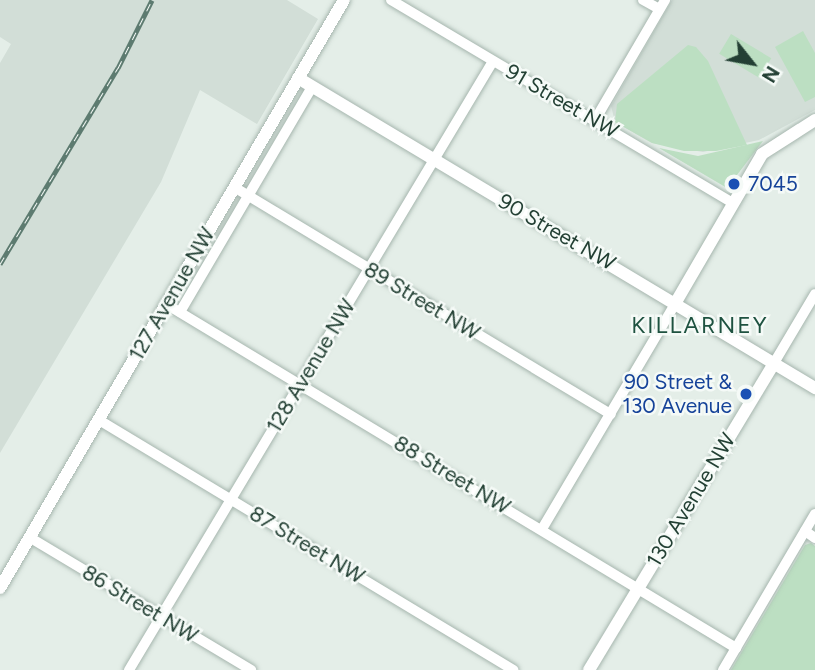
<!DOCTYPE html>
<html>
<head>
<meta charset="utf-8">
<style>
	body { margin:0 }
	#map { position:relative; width:815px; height:670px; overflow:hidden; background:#e4eee8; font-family:Figtree,sans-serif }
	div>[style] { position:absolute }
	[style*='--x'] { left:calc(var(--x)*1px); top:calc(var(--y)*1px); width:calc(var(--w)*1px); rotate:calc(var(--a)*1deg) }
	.built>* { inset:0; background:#d2ded7 }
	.green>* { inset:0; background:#bcdfc2; transform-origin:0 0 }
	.roads { filter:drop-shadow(0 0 2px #a6b6ae) drop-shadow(0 0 2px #a6b6ae) }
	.minor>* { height:10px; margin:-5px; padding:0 5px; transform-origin:5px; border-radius:5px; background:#fff }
	.tertiary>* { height:12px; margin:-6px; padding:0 6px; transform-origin:6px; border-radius:6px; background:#fff }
	.secondary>* { height:12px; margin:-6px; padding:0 6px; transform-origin:6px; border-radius:6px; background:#fff }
	.rail>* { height:5px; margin-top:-2.5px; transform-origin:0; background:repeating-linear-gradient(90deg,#f5faf7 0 8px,#5d7b70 0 16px); box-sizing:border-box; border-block:2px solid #5d7b70 }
	.dots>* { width:19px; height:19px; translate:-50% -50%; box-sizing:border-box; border:4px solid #f5faf7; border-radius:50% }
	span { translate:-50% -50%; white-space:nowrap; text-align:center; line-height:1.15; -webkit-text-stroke:5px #f5faf7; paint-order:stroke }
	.street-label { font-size:21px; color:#234034 }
	.transit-label { font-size:21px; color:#164399 }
	.left { translate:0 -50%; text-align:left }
	.right { translate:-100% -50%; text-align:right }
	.neighbourhood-label { font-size:23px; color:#1e5240; letter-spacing:2px }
	.north { position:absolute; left:717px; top:28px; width:70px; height:70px; -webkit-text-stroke:5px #f5faf7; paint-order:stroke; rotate:121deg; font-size:19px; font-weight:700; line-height:28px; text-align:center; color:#234034 }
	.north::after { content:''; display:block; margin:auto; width:24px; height:32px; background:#234034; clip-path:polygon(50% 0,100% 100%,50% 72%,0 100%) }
</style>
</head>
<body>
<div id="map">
	<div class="built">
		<div style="clip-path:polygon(0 0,287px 0,318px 19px,257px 124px,200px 90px,161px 182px,0 453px,0 63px,11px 44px,0 37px)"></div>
		<div style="clip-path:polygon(672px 0,815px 0,815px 110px,759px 140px,703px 152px,652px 143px,615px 122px,611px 106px)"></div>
	</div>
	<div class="green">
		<div style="clip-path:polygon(803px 31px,815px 53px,815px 97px,805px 102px,775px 47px)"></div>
		<div style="left:731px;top:34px;width:47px;height:23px;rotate:31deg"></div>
		<div style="clip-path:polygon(688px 45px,696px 47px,708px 61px,747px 145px,716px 151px,684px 151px,652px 143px,615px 122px,617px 104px)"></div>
		<div style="clip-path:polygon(763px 141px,727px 188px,659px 148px,698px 156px)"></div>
		<div style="clip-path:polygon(811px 543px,815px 546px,815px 670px,731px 670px,805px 545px)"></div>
	</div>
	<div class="roads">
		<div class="minor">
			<div style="--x:391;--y:0;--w:398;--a:30.7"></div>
			<div style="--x:643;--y:0;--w:18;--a:29"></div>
			<div style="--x:595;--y:120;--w:139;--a:-59.7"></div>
			<div style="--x:234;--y:187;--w:440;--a:31.1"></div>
			<div style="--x:166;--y:304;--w:666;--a:31.11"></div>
			<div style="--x:180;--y:312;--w:261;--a:-59.6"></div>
			<div style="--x:774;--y:363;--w:80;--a:-59.3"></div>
			<div style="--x:99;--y:420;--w:484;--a:31.1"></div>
			<div style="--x:542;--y:529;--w:264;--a:-59.4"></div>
			<div style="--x:805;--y:531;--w:12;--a:35"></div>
			<div style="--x:29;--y:537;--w:259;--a:30.9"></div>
			<div style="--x:129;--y:670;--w:709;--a:-59.13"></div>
			<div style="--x:723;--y:670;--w:181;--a:-59.5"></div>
		</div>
		<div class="tertiary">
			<div style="--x:298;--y:78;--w:603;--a:30.95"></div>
			<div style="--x:676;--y:302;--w:171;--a:-59.8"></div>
			<div style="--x:762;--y:154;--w:63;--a:-32.7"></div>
			<div style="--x:589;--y:670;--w:358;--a:-58.9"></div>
		</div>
		<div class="secondary">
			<div style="--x:0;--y:588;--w:681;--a:-59.67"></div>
		</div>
	</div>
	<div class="rail">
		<div style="--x:0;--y:264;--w:229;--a:-59"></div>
		<div style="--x:118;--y:68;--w:76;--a:-63.4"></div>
	</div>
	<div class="dots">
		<div style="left:734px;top:184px;background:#1a4fb4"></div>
		<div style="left:746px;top:394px;background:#1a4fb4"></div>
	</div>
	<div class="street-label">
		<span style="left:562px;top:101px;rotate:30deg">91 Street NW</span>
		<span style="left:557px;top:232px;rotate:30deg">90 Street NW</span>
		<span style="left:172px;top:294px;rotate:-60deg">127 Avenue NW</span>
		<span style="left:422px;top:301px;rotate:31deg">89 Street NW</span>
		<span style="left:311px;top:366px;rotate:-59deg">128 Avenue NW</span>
		<span style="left:452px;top:475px;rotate:31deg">88 Street NW</span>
		<span style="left:691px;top:500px;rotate:-59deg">130 Avenue NW</span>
		<span style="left:307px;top:545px;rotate:31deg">87 Street NW</span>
		<span style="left:140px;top:604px;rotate:31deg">86 Street NW</span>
	</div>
	<div class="transit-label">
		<span class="left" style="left:748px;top:184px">7045</span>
		<span class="right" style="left:732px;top:394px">90 Street &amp;<br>130 Avenue</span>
	</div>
	<div class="neighbourhood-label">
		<span style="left:700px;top:325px">KILLARNEY</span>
	</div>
	<div class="north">N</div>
</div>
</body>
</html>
